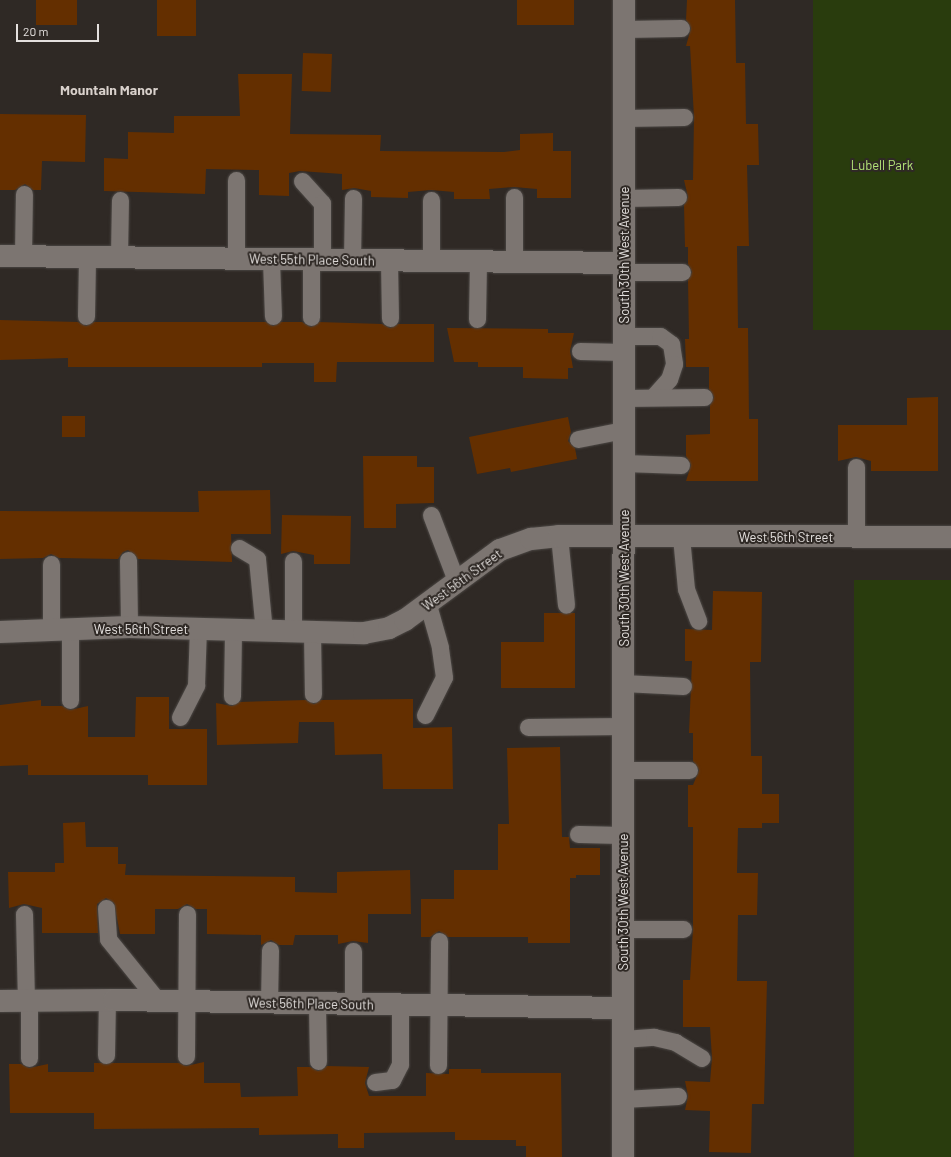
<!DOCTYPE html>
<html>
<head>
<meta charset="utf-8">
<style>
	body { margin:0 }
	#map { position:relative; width:951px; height:1157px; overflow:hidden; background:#2f2925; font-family:Barlow,sans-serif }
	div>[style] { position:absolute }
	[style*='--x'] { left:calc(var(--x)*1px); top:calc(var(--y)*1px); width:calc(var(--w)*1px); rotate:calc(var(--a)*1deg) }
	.green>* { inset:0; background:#293c0d; transform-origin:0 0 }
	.building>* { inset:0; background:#642f00; transform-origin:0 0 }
	.roads { filter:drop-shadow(0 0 1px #4c4845) drop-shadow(0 0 1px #4c4845) }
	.lane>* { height:17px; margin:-8.5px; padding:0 8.5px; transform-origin:8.5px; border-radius:8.5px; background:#7c7571 }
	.street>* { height:22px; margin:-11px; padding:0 11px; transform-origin:11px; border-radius:11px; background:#7c7571 }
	span { translate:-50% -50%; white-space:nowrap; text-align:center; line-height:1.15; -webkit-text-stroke:4px #2f2925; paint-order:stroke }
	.park-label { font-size:13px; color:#b3e377 }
	.street-label { font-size:13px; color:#e4e0de }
	.neighbourhood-label { font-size:14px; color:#d9d1cc; font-weight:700 }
	.scale { position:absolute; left:16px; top:24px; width:83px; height:18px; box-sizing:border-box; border:2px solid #e4e0de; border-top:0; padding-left:5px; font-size:12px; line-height:14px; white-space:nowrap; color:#e4e0de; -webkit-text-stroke:3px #2f2925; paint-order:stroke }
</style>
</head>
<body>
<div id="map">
	<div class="green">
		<div style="left:813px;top:0;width:138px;height:330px"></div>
		<div style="left:951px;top:580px;width:577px;height:97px;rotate:90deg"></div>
	</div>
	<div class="building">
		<div style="left:36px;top:0;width:41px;height:25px"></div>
		<div style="left:157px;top:0;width:39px;height:36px"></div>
		<div style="left:517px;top:0;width:57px;height:25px"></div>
		<div style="clip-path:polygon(687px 0,735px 0,736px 63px,745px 63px,746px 124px,758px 124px,759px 165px,747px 165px,749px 246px,737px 246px,738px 328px,748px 328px,749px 419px,758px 419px,758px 481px,686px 481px,691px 465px,686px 456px,686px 435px,710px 434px,710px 405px,714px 397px,709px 389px,709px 367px,686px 367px,685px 339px,689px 339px,688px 280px,692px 272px,688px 264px,688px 247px,685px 247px,684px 205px,688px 197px,684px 180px,693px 180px,694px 117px,690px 46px,686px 46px,691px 28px,686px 20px)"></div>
		<div style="left:332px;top:54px;width:38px;height:29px;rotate:92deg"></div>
		<div style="clip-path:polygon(238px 74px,292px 74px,290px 134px,381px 135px,380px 151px,504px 152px,520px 150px,520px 134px,553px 133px,553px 151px,571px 151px,571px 198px,537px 198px,537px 189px,514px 187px,489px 189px,490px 199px,454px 199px,454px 192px,431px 190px,408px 192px,408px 198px,371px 197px,371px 191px,354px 188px,342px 190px,342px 174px,300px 171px,289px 173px,289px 196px,259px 195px,259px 170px,206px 169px,205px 194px,104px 191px,104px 158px,128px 159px,128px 132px,174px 133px,174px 116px,240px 116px)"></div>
		<div style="clip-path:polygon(0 114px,86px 115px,85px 162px,42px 161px,41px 190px,33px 190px,25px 184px,15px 190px,0 190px)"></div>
		<div style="clip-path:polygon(0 320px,78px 322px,86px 326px,94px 322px,266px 322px,273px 326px,280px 322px,302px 322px,311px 327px,319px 322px,382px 324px,390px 328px,398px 324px,434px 324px,434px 362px,337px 362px,336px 382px,314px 382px,314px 363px,262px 363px,262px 367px,68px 367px,68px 358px,0 360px)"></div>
		<div style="clip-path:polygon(447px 328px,548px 329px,548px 333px,574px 333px,570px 351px,573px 368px,568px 368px,568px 379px,523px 378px,523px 367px,478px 367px,478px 362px,454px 362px)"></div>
		<div style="clip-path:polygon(938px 397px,938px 471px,871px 471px,871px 461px,856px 457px,838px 461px,838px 425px,907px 425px,907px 398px)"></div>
		<div style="left:62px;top:416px;width:23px;height:21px"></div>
		<div style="clip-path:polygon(568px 417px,571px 432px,568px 441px,575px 448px,577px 459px,511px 472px,510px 468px,477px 474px,469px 437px)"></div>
		<div style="clip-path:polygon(363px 456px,417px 456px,417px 467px,434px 467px,434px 503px,396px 504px,396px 528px,364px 528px)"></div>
		<div style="clip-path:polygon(270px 490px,271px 534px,231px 534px,232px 562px,138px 559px,128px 550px,123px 552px,118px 559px,59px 558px,51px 554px,43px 558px,0 559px,0 511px,199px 512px,198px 491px)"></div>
		<div style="clip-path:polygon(282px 515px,351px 516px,350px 564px,314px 564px,314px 555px,293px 551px,281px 554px)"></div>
		<div style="clip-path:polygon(713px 591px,762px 592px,761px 662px,750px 662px,751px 756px,762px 756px,762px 794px,779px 794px,779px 823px,762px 823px,762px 828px,738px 828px,737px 873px,758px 873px,757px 915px,738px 915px,737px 981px,767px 981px,764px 1104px,752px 1104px,751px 1153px,709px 1152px,710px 1111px,685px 1110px,688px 1096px,685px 1081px,710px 1082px,712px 1058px,710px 1027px,683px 1027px,683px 980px,690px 980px,693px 929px,693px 827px,688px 827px,688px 785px,693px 785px,699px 770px,693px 761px,693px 733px,689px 733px,692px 661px,685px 661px,685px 629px,712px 630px)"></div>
		<div style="clip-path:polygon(544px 613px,575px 613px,575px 688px,501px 688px,501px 642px,544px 642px)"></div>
		<div style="clip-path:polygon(136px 697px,169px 697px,169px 729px,207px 729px,207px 785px,148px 785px,148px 775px,28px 775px,28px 765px,0 766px,0 705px,41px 700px,41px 706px,62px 706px,70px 710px,88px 706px,88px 737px,135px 737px)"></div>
		<div style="clip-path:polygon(413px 699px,413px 728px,452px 727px,453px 789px,383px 789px,382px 754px,335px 755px,334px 722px,299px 722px,298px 743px,217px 745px,216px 703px,232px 706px,239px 702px,306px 700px,314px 704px,320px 700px)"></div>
		<div style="clip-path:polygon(560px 747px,562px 837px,569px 837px,570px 848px,600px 848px,600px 875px,576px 875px,576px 878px,570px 878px,570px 943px,528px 943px,528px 937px,448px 937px,439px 931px,430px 937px,421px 937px,421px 899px,454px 899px,454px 870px,498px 870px,498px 824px,509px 824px,507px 748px)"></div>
		<div style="clip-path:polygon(85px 822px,86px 847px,118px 847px,118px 864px,126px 864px,125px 875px,295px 877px,295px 892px,337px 893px,337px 872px,410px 870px,411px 914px,368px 914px,368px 943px,353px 941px,338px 944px,338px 935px,295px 935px,293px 945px,279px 945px,271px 940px,261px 945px,261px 935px,207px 934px,207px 909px,196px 909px,187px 904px,178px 909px,155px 909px,155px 934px,120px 934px,114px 903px,106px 898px,97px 904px,98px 933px,42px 933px,42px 908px,24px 904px,9px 908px,8px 872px,55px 872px,55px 863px,64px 863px,63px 823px)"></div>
		<div style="clip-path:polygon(204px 1062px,204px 1083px,240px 1083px,241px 1097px,298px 1096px,297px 1067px,310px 1067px,318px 1071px,327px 1066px,369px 1067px,365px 1083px,369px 1096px,426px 1096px,426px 1073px,449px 1074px,449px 1069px,481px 1069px,481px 1073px,561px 1073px,562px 1157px,526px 1157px,526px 1146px,516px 1146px,516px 1140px,455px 1140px,455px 1132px,364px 1133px,364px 1148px,338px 1148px,338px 1134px,259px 1135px,259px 1128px,94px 1129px,94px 1113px,10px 1113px,9px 1064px,21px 1064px,29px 1068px,48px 1064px,48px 1072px,94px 1072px,94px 1063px,179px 1063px,186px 1066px)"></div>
	</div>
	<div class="roads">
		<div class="lane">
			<div style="--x:624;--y:29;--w:57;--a:-1"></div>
			<div style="--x:624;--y:118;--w:60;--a:-1"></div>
			<div style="--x:302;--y:181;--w:30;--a:48"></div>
			<div style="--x:322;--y:203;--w:58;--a:90"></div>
			<div style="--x:514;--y:197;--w:65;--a:90"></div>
			<div style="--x:624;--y:198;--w:54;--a:-1.1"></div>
			<div style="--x:23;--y:255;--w:61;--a:-89.1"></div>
			<div style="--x:119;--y:256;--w:56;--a:-89"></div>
			<div style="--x:236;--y:258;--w:78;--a:-90"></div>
			<div style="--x:271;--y:260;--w:56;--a:88"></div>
			<div style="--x:352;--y:261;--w:63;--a:-89.1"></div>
			<div style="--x:389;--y:261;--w:57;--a:89"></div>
			<div style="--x:431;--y:261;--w:61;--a:-90"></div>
			<div style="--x:624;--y:272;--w:58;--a:0"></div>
			<div style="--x:86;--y:316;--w:60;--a:-89"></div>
			<div style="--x:311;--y:317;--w:57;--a:-90"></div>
			<div style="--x:477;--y:319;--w:57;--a:-89"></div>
			<div style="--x:624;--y:336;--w:36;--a:0"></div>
			<div style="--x:660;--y:336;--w:14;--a:36"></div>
			<div style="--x:671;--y:344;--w:20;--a:81"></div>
			<div style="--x:674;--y:364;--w:16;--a:108"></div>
			<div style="--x:669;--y:379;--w:24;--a:132"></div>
			<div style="--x:580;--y:351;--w:44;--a:1.3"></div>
			<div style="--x:624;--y:398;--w:80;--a:-0.7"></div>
			<div style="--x:578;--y:439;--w:47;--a:-11.1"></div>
			<div style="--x:624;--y:463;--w:57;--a:2"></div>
			<div style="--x:856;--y:467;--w:70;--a:90"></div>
			<div style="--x:431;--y:515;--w:73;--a:69.1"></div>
			<div style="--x:559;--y:536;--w:69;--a:84.2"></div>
			<div style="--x:681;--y:537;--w:52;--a:84.5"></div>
			<div style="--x:686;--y:589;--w:34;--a:69"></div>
			<div style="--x:239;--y:548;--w:21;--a:31"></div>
			<div style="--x:257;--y:559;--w:73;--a:84.5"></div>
			<div style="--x:128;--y:560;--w:67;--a:89.1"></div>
			<div style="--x:293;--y:561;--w:72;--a:90"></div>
			<div style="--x:51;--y:564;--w:66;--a:90"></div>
			<div style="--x:70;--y:629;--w:71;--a:90"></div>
			<div style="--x:312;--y:633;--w:61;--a:89.1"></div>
			<div style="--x:623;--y:683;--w:60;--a:2.9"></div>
			<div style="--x:232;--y:696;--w:65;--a:-89.1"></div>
			<div style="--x:425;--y:715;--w:42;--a:-63.4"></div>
			<div style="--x:444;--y:677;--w:30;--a:-98"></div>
			<div style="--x:440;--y:647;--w:44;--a:-105.9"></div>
			<div style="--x:180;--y:717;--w:36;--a:-63"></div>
			<div style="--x:196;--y:685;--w:56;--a:-88"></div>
			<div style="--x:528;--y:727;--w:95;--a:-0.6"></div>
			<div style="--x:623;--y:770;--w:66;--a:0"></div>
			<div style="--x:578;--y:834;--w:45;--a:1.3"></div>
			<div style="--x:106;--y:908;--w:31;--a:86"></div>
			<div style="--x:108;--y:939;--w:80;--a:51.1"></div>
			<div style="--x:24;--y:914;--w:87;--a:88.7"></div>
			<div style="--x:623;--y:929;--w:60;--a:0"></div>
			<div style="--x:353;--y:951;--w:54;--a:90"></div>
			<div style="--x:29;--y:1001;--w:57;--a:90"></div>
			<div style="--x:269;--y:1003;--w:53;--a:-88.9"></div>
			<div style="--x:317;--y:1005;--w:56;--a:89"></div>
			<div style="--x:623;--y:1039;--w:31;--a:-4"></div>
			<div style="--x:654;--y:1037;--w:22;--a:13"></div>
			<div style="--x:675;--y:1042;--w:31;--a:31"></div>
			<div style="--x:106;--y:1055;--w:55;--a:-89"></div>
			<div style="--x:186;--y:1056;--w:142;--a:-89.6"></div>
			<div style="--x:438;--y:1065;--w:124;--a:-89.5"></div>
			<div style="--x:375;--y:1082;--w:17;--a:-7"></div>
			<div style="--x:392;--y:1080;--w:18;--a:-63"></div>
			<div style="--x:400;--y:1064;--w:58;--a:-90"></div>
			<div style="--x:623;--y:1099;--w:55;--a:-3.1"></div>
		</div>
		<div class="street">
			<div style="--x:0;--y:256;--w:624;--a:0.64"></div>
			<div style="--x:0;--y:632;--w:129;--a:-2.2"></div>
			<div style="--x:129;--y:627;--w:235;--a:1.5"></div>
			<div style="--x:364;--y:633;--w:25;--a:-11"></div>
			<div style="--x:389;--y:628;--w:18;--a:-27"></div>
			<div style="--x:405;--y:620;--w:118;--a:-36.4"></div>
			<div style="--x:500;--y:550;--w:33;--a:-20"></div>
			<div style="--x:531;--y:539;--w:28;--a:-6"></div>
			<div style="--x:559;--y:536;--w:392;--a:0.1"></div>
			<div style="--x:0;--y:1001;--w:114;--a:-0.5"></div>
			<div style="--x:114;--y:1000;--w:509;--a:0.9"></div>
			<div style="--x:623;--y:1157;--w:1157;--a:-89.95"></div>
		</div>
	</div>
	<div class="park-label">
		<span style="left:882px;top:165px">Lubell Park</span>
	</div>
	<div class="street-label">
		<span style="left:624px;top:255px;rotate:-90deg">South 30th West Avenue</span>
		<span style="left:312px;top:260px;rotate:1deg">West 55th Place South</span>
		<span style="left:786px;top:537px">West 56th Street</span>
		<span style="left:624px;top:578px;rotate:-90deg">South 30th West Avenue</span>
		<span style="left:462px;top:580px;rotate:-36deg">West 56th Street</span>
		<span style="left:141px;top:629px">West 56th Street</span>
		<span style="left:623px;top:902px;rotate:-90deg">South 30th West Avenue</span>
		<span style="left:311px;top:1004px;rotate:1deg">West 56th Place South</span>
	</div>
	<div class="neighbourhood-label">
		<span style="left:109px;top:90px">Mountain Manor</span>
	</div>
	<div class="scale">20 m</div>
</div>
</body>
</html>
